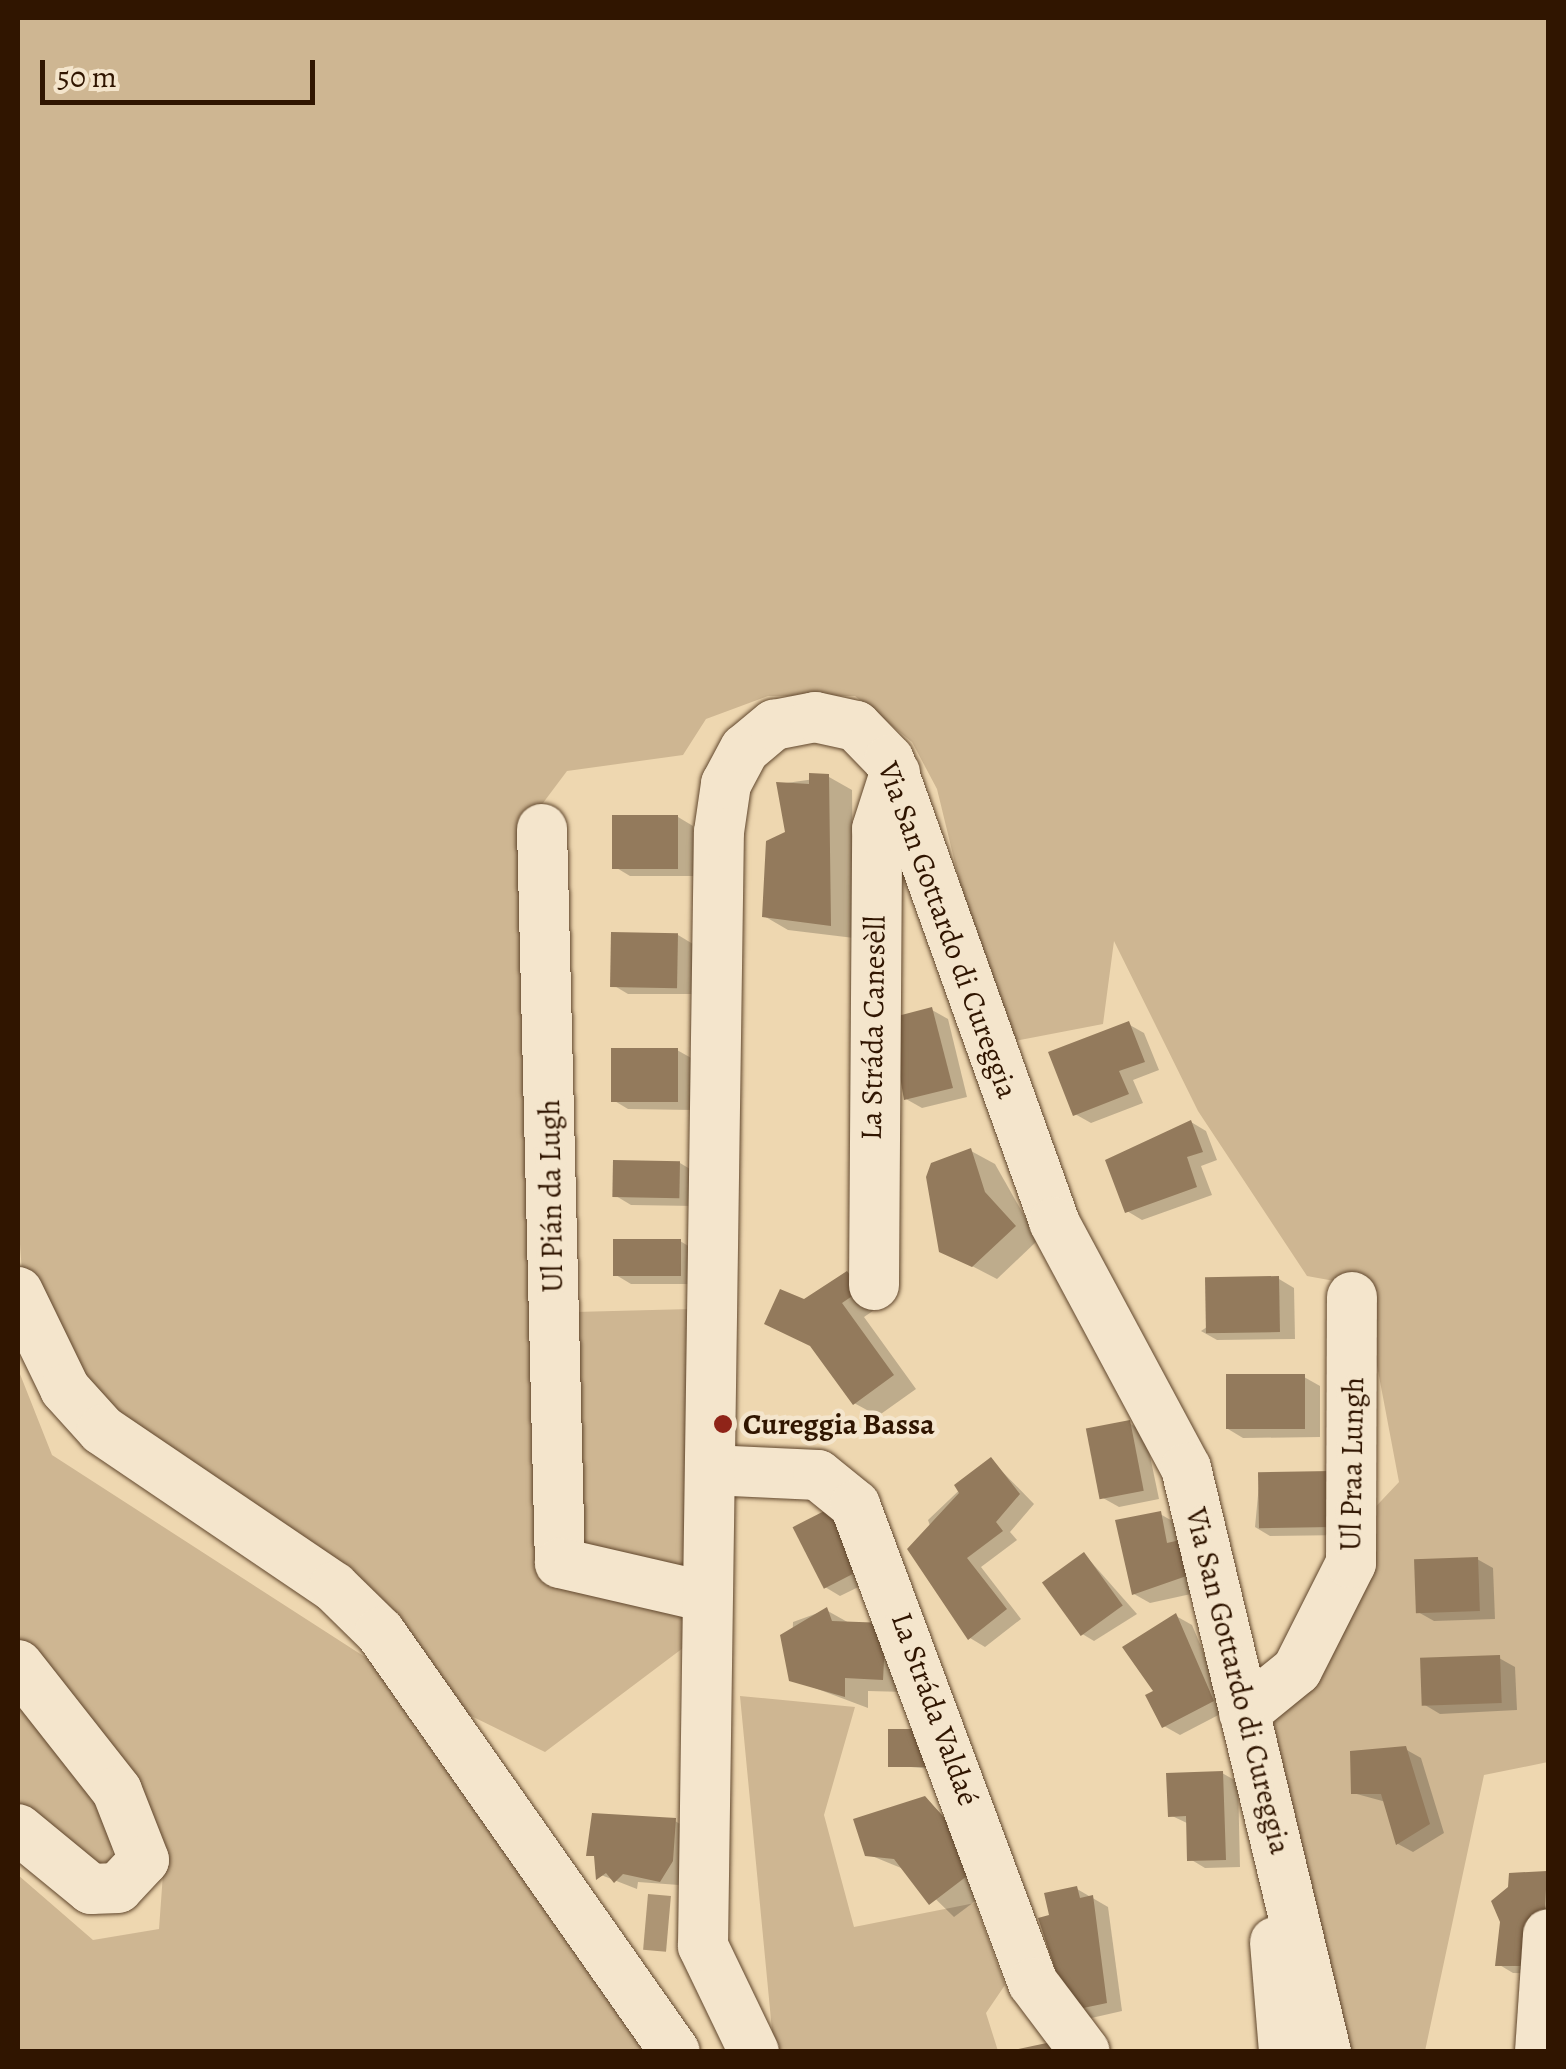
<!DOCTYPE html>
<html>
<head>
<meta charset="utf-8">
<style>
	body { margin:0 }
	#map { position:relative; width:1566px; height:2069px; overflow:hidden; background:#eed7b0; font-family:Alegreya,serif }
	div>[style] { position:absolute }
	[style*='--x'] { left:calc(var(--x)*1px); top:calc(var(--y)*1px); width:calc(var(--w)*1px); rotate:calc(var(--a)*1deg) }
	.green>* { inset:0; background:#ceb692 }
	.water>* { inset:0; background:#ad9574; transform-origin:0 0 }
	.shadow>* { inset:0; background:#0003 }
	.building>* { inset:0; background:#937a5c; transform-origin:0 0 }
	.roads { filter:drop-shadow(0 0 2px #60462c) drop-shadow(0 0 2px #60462c) }
	.minor>* { height:50px; margin:-25px; padding:0 25px; transform-origin:25px; border-radius:25px; background:#f4e5cc }
	.dots>* { width:28px; height:28px; translate:-50% -50%; box-sizing:border-box; border:5px solid #f4e5cc; border-radius:50% }
	span { translate:-50% -50%; white-space:nowrap; text-align:center; line-height:1.15; -webkit-text-stroke:9px #f4e5cc; paint-order:stroke }
	.street-label { font-size:30px; color:#301500 }
	.poi-label { font-size:30px; color:#301500; font-weight:700 }
	.left { translate:0 -50%; text-align:left }
	.frame { position:absolute; inset:0; border:20px solid #301500; pointer-events:none }
	.scale { position:absolute; left:40px; top:60px; width:275px; height:45px; box-sizing:border-box; border:5px solid #301500; border-top:0; padding-left:12px; font-size:30px; line-height:35px; white-space:nowrap; color:#301500; -webkit-text-stroke:8px #f4e5cc; paint-order:stroke }
</style>
</head>
<body>
<div id="map">
	<div class="green">
		<div style="clip-path:polygon(18px 18px,1548px 18px,1548px 1762px,1484px 1775px,1425px 2051px,1321px 2051px,1243px 1733px,1365px 1518px,1399px 1482px,1362px 1286px,1307px 1276px,1198px 1111px,1114px 941px,1103px 1024px,999px 1044px,937px 789px,912px 742px,855px 696px,768px 696px,706px 719px,683px 755px,567px 771px,525px 827px,536px 1313px,691px 1309px,683px 1648px,545px 1752px,457px 1709px,101px 1412px,23px 1288px,18px 1215px)"></div>
		<div style="clip-path:polygon(18px 1369px,52px 1455px,382px 1668px,655px 2051px,18px 2051px,18px 1875px,93px 1940px,159px 1929px,165px 1846px,18px 1641px)"></div>
		<div style="clip-path:polygon(740px 1696px,855px 1707px,824px 1815px,854px 1927px,975px 1903px,1005px 1985px,986px 2013px,998px 2051px,774px 2051px)"></div>
		<div style="clip-path:polygon(18px 1697px,115px 1824px,111px 1861px,92px 1865px,18px 1814px)"></div>
	</div>
	<div class="water">
		<div style="left:648px;top:1894px;width:23px;height:56px;rotate:5deg"></div>
	</div>
	<div class="shadow">
		<div style="clip-path:polygon(829px 777px,852px 790px,854px 938px,788px 930px,764px 916px,788px 834px,779px 784px)"></div>
		<div style="clip-path:polygon(678px 817px,693px 826px,694px 876px,630px 876px,615px 867px)"></div>
		<div style="clip-path:polygon(678px 935px,693px 944px,693px 994px,628px 994px,613px 985px)"></div>
		<div style="clip-path:polygon(932px 1010px,948px 1019px,967px 1097px,922px 1108px,906px 1099px)"></div>
		<div style="clip-path:polygon(1128px 1024px,1144px 1033px,1159px 1070px,1133px 1080px,1143px 1103px,1091px 1123px,1075px 1114px)"></div>
		<div style="clip-path:polygon(677px 1050px,693px 1059px,692px 1110px,628px 1109px,613px 1100px)"></div>
		<div style="clip-path:polygon(1191px 1122px,1206px 1131px,1217px 1160px,1201px 1166px,1212px 1195px,1142px 1220px,1127px 1211px)"></div>
		<div style="clip-path:polygon(971px 1151px,995px 1164px,1038px 1240px,997px 1279px,945px 1252px)"></div>
		<div style="clip-path:polygon(680px 1163px,695px 1172px,695px 1206px,631px 1205px,616px 1196px)"></div>
		<div style="clip-path:polygon(680px 1241px,695px 1250px,695px 1284px,631px 1284px,616px 1275px)"></div>
		<div style="clip-path:polygon(847px 1274px,883px 1304px,864px 1317px,916px 1389px,878px 1416px,854px 1403px,815px 1348px,804px 1302px)"></div>
		<div style="clip-path:polygon(1279px 1279px,1294px 1288px,1295px 1339px,1217px 1340px,1201px 1331px)"></div>
		<div style="clip-path:polygon(1304px 1377px,1320px 1386px,1320px 1437px,1243px 1438px,1228px 1429px)"></div>
		<div style="clip-path:polygon(1129px 1423px,1145px 1432px,1159px 1499px,1119px 1507px,1103px 1498px)"></div>
		<div style="clip-path:polygon(991px 1460px,1034px 1504px,1010px 1532px,1017px 1540px,981px 1567px,1021px 1619px,985px 1647px,970px 1638px,928px 1520px)"></div>
		<div style="clip-path:polygon(1260px 1474px,1347px 1535px,1270px 1536px,1255px 1527px)"></div>
		<div style="clip-path:polygon(1160px 1514px,1176px 1523px,1191px 1594px,1150px 1603px,1134px 1594px)"></div>
		<div style="clip-path:polygon(795px 1528px,883px 1575px,840px 1596px,825px 1587px)"></div>
		<div style="clip-path:polygon(1085px 1555px,1137px 1614px,1094px 1641px,1079px 1632px)"></div>
		<div style="clip-path:polygon(1477px 1559px,1493px 1568px,1495px 1619px,1434px 1621px,1418px 1612px)"></div>
		<div style="clip-path:polygon(826px 1610px,851px 1624px,886px 1626px,906px 1692px,868px 1691px,868px 1708px,791px 1679px,793px 1622px)"></div>
		<div style="clip-path:polygon(1176px 1616px,1192px 1625px,1228px 1710px,1180px 1735px,1164px 1726px,1156px 1692px)"></div>
		<div style="clip-path:polygon(1499px 1658px,1515px 1667px,1517px 1710px,1440px 1714px,1425px 1705px)"></div>
		<div style="clip-path:polygon(890px 1732px,932px 1769px,890px 1765px)"></div>
		<div style="clip-path:polygon(1405px 1749px,1421px 1758px,1444px 1833px,1413px 1852px,1398px 1844px,1386px 1802px,1353px 1793px)"></div>
		<div style="clip-path:polygon(1222px 1773px,1238px 1782px,1240px 1867px,1205px 1868px,1190px 1859px,1189px 1824px,1170px 1815px)"></div>
		<div style="clip-path:polygon(925px 1798px,1006px 1878px,954px 1917px,906px 1870px,867px 1854px)"></div>
		<div style="clip-path:polygon(675px 1821px,690px 1830px,679px 1885px,638px 1882px,637px 1889px,596px 1873px)"></div>
		<div style="clip-path:polygon(1547px 1873px,1548px 1974px,1513px 1973px,1498px 1964px,1511px 1875px)"></div>
		<div style="clip-path:polygon(1077px 1889px,1108px 1907px,1122px 2011px,1087px 2019px,1052px 1917px)"></div>
	</div>
	<div class="building">
		<div style="clip-path:polygon(809px 773px,829px 774px,831px 926px,762px 917px,766px 841px,785px 832px,776px 782px,809px 784px)"></div>
		<div style="left:612px;top:815px;width:66px;height:54px"></div>
		<div style="left:611px;top:932px;width:67px;height:55px;rotate:1deg"></div>
		<div style="clip-path:polygon(932px 1007px,953px 1088px,904px 1100px,890px 1018px)"></div>
		<div style="clip-path:polygon(1129px 1021px,1145px 1062px,1119px 1071px,1129px 1094px,1073px 1116px,1048px 1052px)"></div>
		<div style="left:611px;top:1048px;width:67px;height:54px"></div>
		<div style="clip-path:polygon(1191px 1120px,1203px 1152px,1187px 1157px,1197px 1187px,1125px 1213px,1105px 1160px)"></div>
		<div style="clip-path:polygon(971px 1148px,985px 1192px,1016px 1226px,972px 1267px,939px 1252px,926px 1177px,931px 1163px)"></div>
		<div style="left:613px;top:1160px;width:67px;height:37px;rotate:1deg"></div>
		<div style="left:613px;top:1239px;width:68px;height:37px"></div>
		<div style="clip-path:polygon(847px 1271px,861px 1290px,842px 1303px,894px 1375px,853px 1405px,810px 1346px,764px 1324px,780px 1289px,804px 1299px)"></div>
		<div style="left:1279px;top:1276px;width:56px;height:74px;rotate:89deg"></div>
		<div style="left:1305px;top:1374px;width:55px;height:79px;rotate:90deg"></div>
		<div style="left:1130px;top:1420px;width:72px;height:45px;rotate:79deg"></div>
		<div style="clip-path:polygon(991px 1457px,1020px 1494px,996px 1522px,1003px 1531px,967px 1558px,1007px 1609px,968px 1640px,907px 1549px,959px 1493px,954px 1485px)"></div>
		<div style="left:1331px;top:1471px;width:56px;height:73px;rotate:89deg"></div>
		<div style="left:838px;top:1504px;width:69px;height:51px;rotate:63deg"></div>
		<div style="clip-path:polygon(1161px 1511px,1167px 1543px,1189px 1538px,1198px 1572px,1132px 1595px,1115px 1520px)"></div>
		<div style="left:1084px;top:1552px;width:66px;height:52px;rotate:54deg"></div>
		<div style="left:1478px;top:1557px;width:54px;height:64px;rotate:88deg"></div>
		<div style="clip-path:polygon(827px 1607px,832px 1621px,886px 1623px,883px 1680px,845px 1678px,845px 1697px,789px 1681px,780px 1635px)"></div>
		<div style="clip-path:polygon(1176px 1613px,1214px 1701px,1162px 1728px,1145px 1695px,1153px 1691px,1122px 1647px)"></div>
		<div style="left:1500px;top:1655px;width:48px;height:80px;rotate:88deg"></div>
		<div style="left:888px;top:1729px;width:38px;height:38px"></div>
		<div style="clip-path:polygon(1406px 1746px,1430px 1824px,1396px 1845px,1381px 1794px,1351px 1794px,1350px 1751px)"></div>
		<div style="clip-path:polygon(1223px 1771px,1226px 1860px,1187px 1861px,1186px 1816px,1168px 1817px,1166px 1773px)"></div>
		<div style="clip-path:polygon(925px 1796px,984px 1863px,929px 1905px,894px 1859px,865px 1856px,853px 1819px)"></div>
		<div style="clip-path:polygon(592px 1813px,676px 1818px,673px 1861px,660px 1882px,623px 1874px,614px 1883px,606px 1873px,596px 1880px,594px 1856px,586px 1856px)"></div>
		<div style="clip-path:polygon(1547px 1871px,1543px 1944px,1532px 1966px,1495px 1966px,1500px 1922px,1491px 1901px,1508px 1887px,1509px 1873px)"></div>
		<div style="clip-path:polygon(1077px 1886px,1080px 1898px,1093px 1895px,1107px 2003px,1069px 2011px,1038px 1918px,1049px 1915px,1044px 1893px)"></div>
		<div style="clip-path:polygon(1061px 2040px,1070px 2052px,1014px 2052px,1013px 2050px)"></div>
	</div>
	<div class="roads">
		<div class="minor">
			<div style="--x:542;--y:829;--w:734;--a:88.6"></div>
			<div style="--x:560;--y:1563;--w:151;--a:13"></div>
			<div style="--x:874;--y:1285;--w:456;--a:-89.6"></div>
			<div style="--x:877;--y:829;--w:59;--a:-72.2"></div>
			<div style="--x:18;--y:1292;--w:108;--a:64.1"></div>
			<div style="--x:65;--y:1389;--w:55;--a:47.9"></div>
			<div style="--x:102;--y:1430;--w:280;--a:34.1"></div>
			<div style="--x:334;--y:1587;--w:64;--a:44.4"></div>
			<div style="--x:380;--y:1632;--w:513;--a:54.92"></div>
			<div style="--x:710;--y:1470;--w:108;--a:2.7"></div>
			<div style="--x:818;--y:1475;--w:48;--a:39"></div>
			<div style="--x:855;--y:1505;--w:510;--a:69.58"></div>
			<div style="--x:1033;--y:1983;--w:86;--a:53"></div>
			<div style="--x:18;--y:1665;--w:160;--a:51.8"></div>
			<div style="--x:117;--y:1791;--w:74;--a:68.6"></div>
			<div style="--x:144;--y:1860;--w:38;--a:133"></div>
			<div style="--x:118;--y:1888;--w:27;--a:178"></div>
			<div style="--x:91;--y:1889;--w:94;--a:-140.6"></div>
			<div style="--x:1244;--y:1713;--w:68;--a:-39.1"></div>
			<div style="--x:1297;--y:1670;--w:120;--a:-63.2"></div>
			<div style="--x:1351;--y:1563;--w:266;--a:-89.8"></div>
			<div style="--x:1275;--y:1942;--w:110;--a:85.3"></div>
			<div style="--x:754;--y:2052;--w:118;--a:-115.7"></div>
			<div style="--x:703;--y:1946;--w:1114;--a:-89.18"></div>
			<div style="--x:719;--y:832;--w:49;--a:-81.7"></div>
			<div style="--x:726;--y:784;--w:40;--a:-62"></div>
			<div style="--x:745;--y:749;--w:38;--a:-40"></div>
			<div style="--x:774;--y:725;--w:42;--a:-11"></div>
			<div style="--x:815;--y:717;--w:42;--a:12.4"></div>
			<div style="--x:856;--y:726;--w:47;--a:45.9"></div>
			<div style="--x:889;--y:760;--w:491;--a:70.3"></div>
			<div style="--x:1054;--y:1222;--w:279;--a:61.8"></div>
			<div style="--x:1186;--y:1468;--w:601;--a:76.52"></div>
			<div style="--x:1540;--y:2052;--w:118;--a:-86.1"></div>
		</div>
	</div>
	<div class="dots">
		<div style="left:723px;top:1424px;background:#8f2418"></div>
	</div>
	<div class="street-label">
		<span style="left:948px;top:930px;rotate:70deg">Via San Gottardo di Cureggia</span>
		<span style="left:873px;top:1028px;rotate:-89deg">La Stráda Canesèll</span>
		<span style="left:551px;top:1196px;rotate:-91deg">Ul Pián da Lugh</span>
		<span style="left:1352px;top:1464px;rotate:-89deg">Ul Praa Lungh</span>
		<span style="left:1238px;top:1681px;rotate:76deg">Via San Gottardo di Cureggia</span>
		<span style="left:935px;top:1709px;rotate:70deg">La Stráda Valdaé</span>
	</div>
	<div class="poi-label">
		<span class="left" style="left:743px;top:1424px">Cureggia Bassa</span>
	</div>
	<div class="frame"></div>
	<div class="scale">50 m</div>
</div>
</body>
</html>
